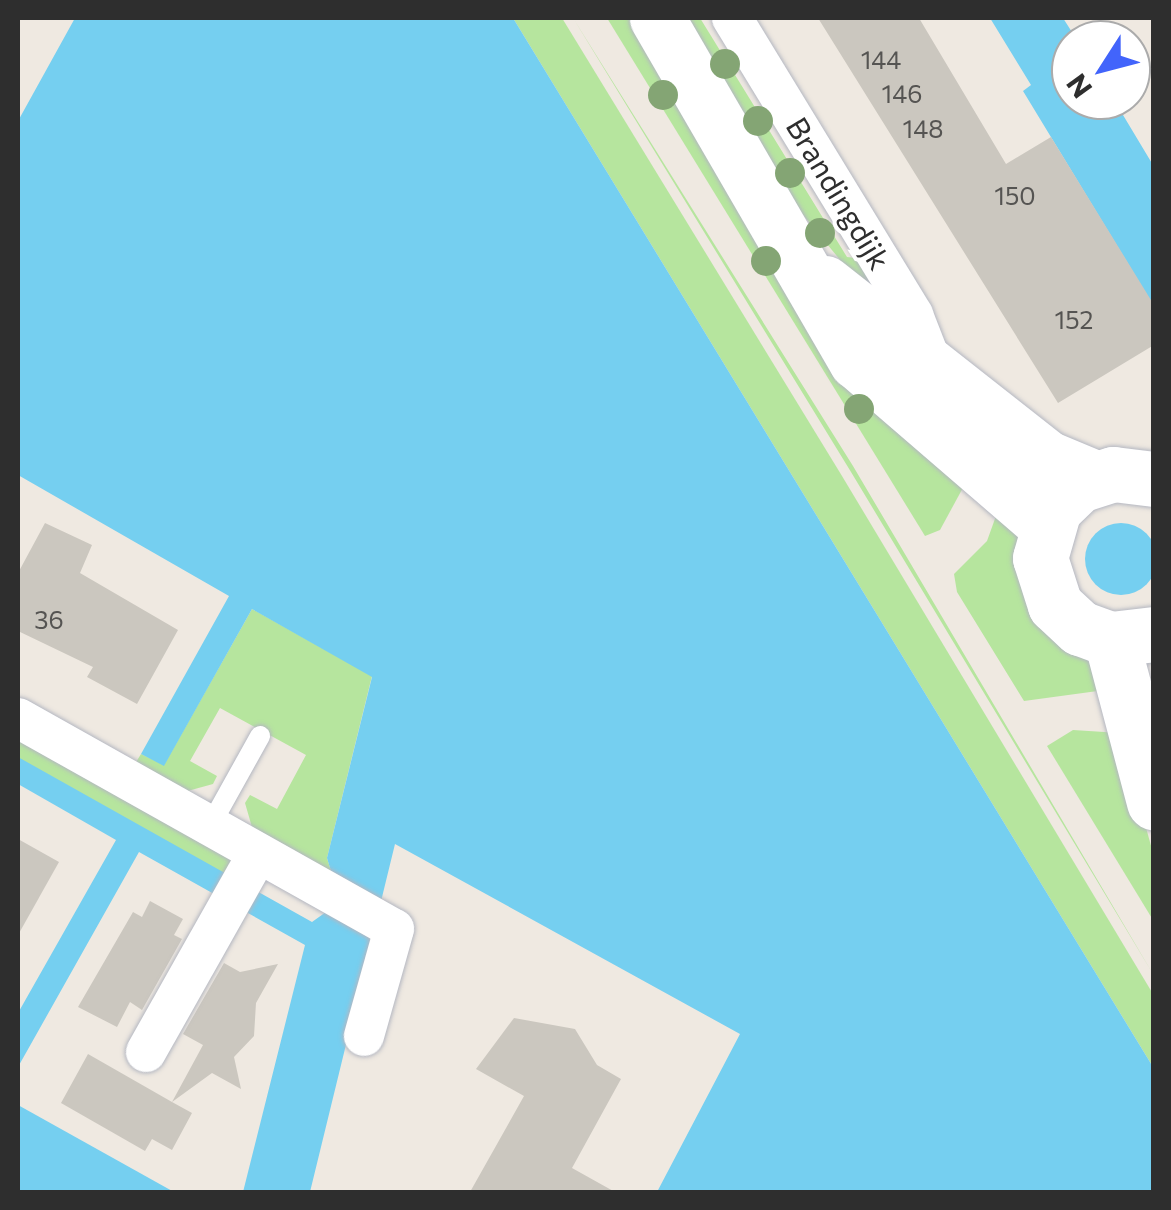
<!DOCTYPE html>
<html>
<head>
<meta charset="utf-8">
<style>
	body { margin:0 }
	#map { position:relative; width:1171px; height:1210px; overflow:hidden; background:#efe9e1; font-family:Commissioner,sans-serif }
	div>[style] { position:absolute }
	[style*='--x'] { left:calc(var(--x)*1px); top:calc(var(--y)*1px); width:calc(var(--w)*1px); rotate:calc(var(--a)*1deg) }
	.green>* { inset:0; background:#b6e59e; transform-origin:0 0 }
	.water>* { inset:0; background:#75cff0 }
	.round { border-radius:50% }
	.building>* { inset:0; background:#cbc7bf }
	.roads { filter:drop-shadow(0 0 2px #b4b7c1) drop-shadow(0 0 2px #b4b7c1) }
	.lane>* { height:20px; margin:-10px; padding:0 10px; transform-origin:10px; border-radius:10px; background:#fff }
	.street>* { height:40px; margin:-20px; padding:0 20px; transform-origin:20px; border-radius:20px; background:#fff }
	.secondary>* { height:55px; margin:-27.5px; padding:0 27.5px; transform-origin:27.5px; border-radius:27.5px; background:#fff }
	.trees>* { width:30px; height:30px; margin:-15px; border-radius:50%; background:#84a574 }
	span { translate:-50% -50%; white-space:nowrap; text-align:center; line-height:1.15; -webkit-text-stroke:8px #fff; paint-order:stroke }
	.number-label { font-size:25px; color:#555452 }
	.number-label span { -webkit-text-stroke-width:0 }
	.street-label { font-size:30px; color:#2e2e2e }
	.frame { position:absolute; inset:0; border:20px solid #2e2e2e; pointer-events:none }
	.north { position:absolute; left:1051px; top:20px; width:100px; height:100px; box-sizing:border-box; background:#fff; border:2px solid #ababab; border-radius:50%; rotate:234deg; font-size:28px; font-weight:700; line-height:40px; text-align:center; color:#2e2e2e }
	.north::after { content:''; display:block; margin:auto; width:35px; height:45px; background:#4264fb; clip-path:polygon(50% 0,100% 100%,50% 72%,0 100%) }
</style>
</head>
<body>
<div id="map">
	<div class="green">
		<div style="clip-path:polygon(513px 18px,562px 18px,842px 476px,1153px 994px,1153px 1067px)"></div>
		<div style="clip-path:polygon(573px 18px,853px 466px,1153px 974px,851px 472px)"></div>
		<div style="clip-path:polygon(607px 18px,630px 18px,965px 484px,940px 530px,925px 536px)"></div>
		<div style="clip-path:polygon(682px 18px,700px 18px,847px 257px,865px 259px,878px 306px,799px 210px)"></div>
		<div style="clip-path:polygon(1001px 502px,1086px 655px,1105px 690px,1024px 701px,957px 592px,954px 574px,987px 541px)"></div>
		<div style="clip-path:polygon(252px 609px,372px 676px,327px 858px,334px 881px,256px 841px,245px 803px,250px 795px,277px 809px,306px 755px,220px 708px,190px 761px,217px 776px,213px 784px,173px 795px,130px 772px,141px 754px,164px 765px)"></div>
		<div style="clip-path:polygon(1073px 730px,1120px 733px,1153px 853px,1153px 920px,1047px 746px)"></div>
		<div style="left:18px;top:736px;width:252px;height:21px;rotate:29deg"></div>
	</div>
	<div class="water">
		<div style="clip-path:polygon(75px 18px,513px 18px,1153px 1067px,1153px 1192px,657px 1192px,740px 1034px,395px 844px,310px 1192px,243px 1192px,305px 945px,139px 852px,18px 1067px,18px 1013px,116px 840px,18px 784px,18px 757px,312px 922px,326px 912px,334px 881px,327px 858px,372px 677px,252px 609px,164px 766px,141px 754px,229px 596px,18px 475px,18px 121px)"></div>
		<div style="clip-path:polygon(990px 18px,1063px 18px,1077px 40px,1071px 100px,1114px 100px,1153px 165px,1153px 305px,1023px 91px,1031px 85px)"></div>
		<div class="round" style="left:1085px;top:523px;width:72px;height:72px"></div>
		<div style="clip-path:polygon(18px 1105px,174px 1192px,18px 1192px)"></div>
	</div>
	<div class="building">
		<div style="clip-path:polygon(818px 18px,919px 18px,1006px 164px,1051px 137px,1154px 305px,1154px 345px,1058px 403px)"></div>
		<div style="clip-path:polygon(45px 523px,92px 545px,80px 573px,178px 630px,137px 704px,87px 677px,93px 667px,18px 631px,18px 573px)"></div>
		<div style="clip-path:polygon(18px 839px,59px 862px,18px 935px)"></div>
		<div style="clip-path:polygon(150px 901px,183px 919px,174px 935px,182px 939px,142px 1010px,130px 1002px,117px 1027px,78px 1007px,133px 912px,142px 917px)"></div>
		<div style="clip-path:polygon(224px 963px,240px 972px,278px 964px,256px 1003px,254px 1036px,234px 1057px,241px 1089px,212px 1073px,172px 1102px,192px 1113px,172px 1150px,152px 1139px,145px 1151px,61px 1103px,88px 1054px,172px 1102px,203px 1045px,183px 1034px)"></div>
		<div style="clip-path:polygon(514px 1018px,575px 1029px,597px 1065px,621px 1079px,572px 1168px,615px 1192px,470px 1192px,524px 1096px,476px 1069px)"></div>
	</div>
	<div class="roads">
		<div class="lane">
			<div style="--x:210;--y:826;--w:103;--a:-60.9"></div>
		</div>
		<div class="street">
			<div style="--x:732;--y:18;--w:348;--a:58.6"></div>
			<div style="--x:913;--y:315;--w:58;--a:68.7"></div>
			<div style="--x:18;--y:718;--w:431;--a:29.3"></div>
			<div style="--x:394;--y:929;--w:111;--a:105.7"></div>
			<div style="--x:146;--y:1052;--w:228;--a:-60.6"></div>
		</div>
		<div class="secondary">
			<div style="--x:657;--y:18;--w:397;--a:59.9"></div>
			<div style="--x:856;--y:361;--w:251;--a:40.8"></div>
			<div style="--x:825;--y:283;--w:283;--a:38.2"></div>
			<div style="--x:1047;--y:458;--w:52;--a:22.6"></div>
			<div style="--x:1154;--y:479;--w:41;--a:-173"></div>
			<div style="--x:1113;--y:474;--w:36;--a:162"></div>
			<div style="--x:1079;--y:485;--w:35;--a:136"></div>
			<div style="--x:1054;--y:509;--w:51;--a:105.9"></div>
			<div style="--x:1040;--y:558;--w:49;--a:72.3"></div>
			<div style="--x:1055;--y:605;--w:34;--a:43"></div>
			<div style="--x:1080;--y:628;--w:33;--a:20"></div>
			<div style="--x:1111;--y:639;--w:43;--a:-6.6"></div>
			<div style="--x:1111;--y:639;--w:169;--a:75.2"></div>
		</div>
	</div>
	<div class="trees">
		<div style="left:725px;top:64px"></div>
		<div style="left:663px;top:95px"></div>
		<div style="left:758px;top:121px"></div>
		<div style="left:790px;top:173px"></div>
		<div style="left:820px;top:233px"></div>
		<div style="left:766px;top:261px"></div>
		<div style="left:859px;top:409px"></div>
	</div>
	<div class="number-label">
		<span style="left:881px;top:59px">144</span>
		<span style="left:902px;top:93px">146</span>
		<span style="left:923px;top:128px">148</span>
		<span style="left:1015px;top:195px">150</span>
		<span style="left:1074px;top:319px">152</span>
		<span style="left:49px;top:619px">36</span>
	</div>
	<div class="street-label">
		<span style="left:839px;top:193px;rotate:59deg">Brandingdijk</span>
	</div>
	<div class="frame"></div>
	<div class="north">N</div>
</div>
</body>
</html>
